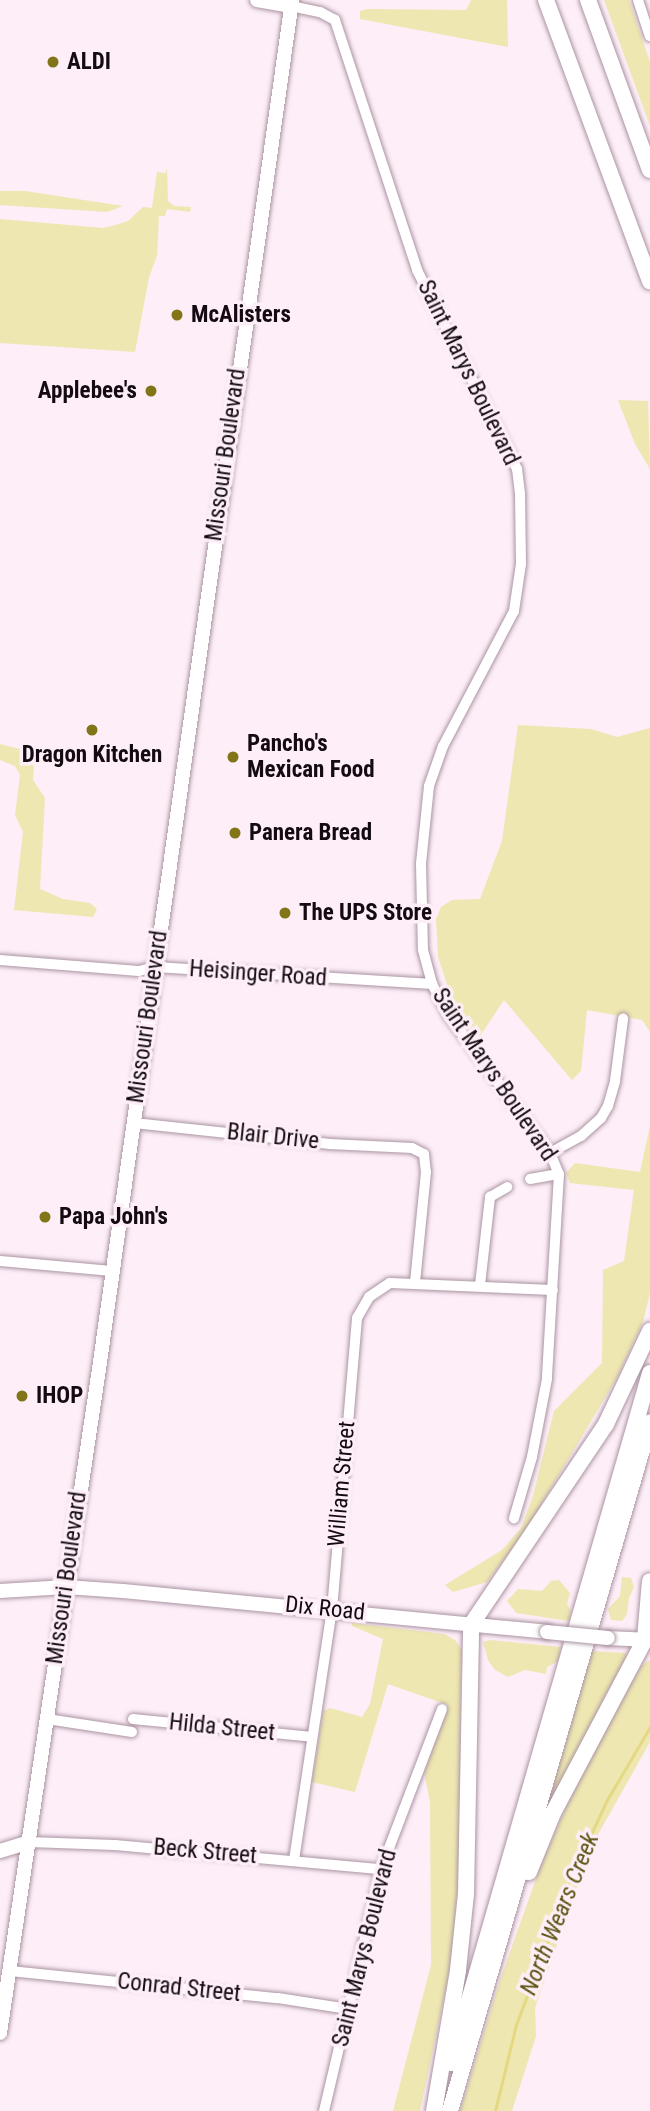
<!DOCTYPE html>
<html>
<head>
<meta charset="utf-8">
<style>
	body { margin:0 }
	#map { position:relative; width:650px; height:2111px; overflow:hidden; background:#fdeef7; font-family:"Roboto Condensed",sans-serif }
	div>[style] { position:absolute }
	[style*='--x'] { left:calc(var(--x)*1px); top:calc(var(--y)*1px); width:calc(var(--w)*1px); rotate:calc(var(--a)*1deg) }
	.green>* { inset:0; background:#eee7b1 }
	.stream>* { height:2.5px; margin:-1.25px; padding:0 1.25px; transform-origin:1.25px; border-radius:1.25px; background:#e4d882 }
	.roads { filter:drop-shadow(0 0 2px #ab94a3) drop-shadow(0 0 2px #ab94a3) }
	.minor>* { height:10px; margin:-5px; padding:0 5px; transform-origin:5px; border-radius:5px; background:#fff }
	.major>* { height:14px; margin:-7px; padding:0 7px; transform-origin:7px; border-radius:7px; background:#fff }
	.highway>* { height:16px; margin:-8px; padding:0 8px; transform-origin:8px; border-radius:8px; background:#fff }
	.bridges { filter:drop-shadow(0 0 2px #ab94a3) drop-shadow(0 0 2px #ab94a3) }
	.major-bridge>* { height:14px; margin:-7px; padding:0 7px; transform-origin:7px; border-radius:7px; background:#fff }
	.dots>* { width:19px; height:19px; translate:-50% -50%; box-sizing:border-box; border:4px solid #fdeef7; border-radius:50% }
	span { translate:-50% -50%; white-space:nowrap; text-align:center; line-height:1.15; -webkit-text-stroke:7px #fdeef7; paint-order:stroke }
	.poi-label { font-size:23px; color:#130b11; font-weight:700 }
	.left { translate:0 -50%; text-align:left }
	.right { translate:-100% -50%; text-align:right }
	.street-label { font-size:23px; color:#130b11 }
	.water-label { font-size:24px; color:#5e5515; font-style:italic }
</style>
</head>
<body>
<div id="map">
	<div class="green">
		<div style="clip-path:polygon(471px 0,507px 0,508px 47px,360px 19px,360px 11px,367px 9px,466px 10px)"></div>
		<div style="clip-path:polygon(604px 0,629px 0,650px 62px,650px 126px)"></div>
		<div style="clip-path:polygon(167px 167px,168px 201px,174px 206px,191px 207px,190px 212px,167px 209px,165px 216px,159px 216px,157px 256px,149px 277px,135px 352px,0 343px,0 219px,103px 228px,116px 225px,128px 221px,143px 207px,152px 208px,157px 172px,166px 173px)"></div>
		<div style="clip-path:polygon(0 191px,25px 191px,123px 206px,107px 212px,0 205px)"></div>
		<div style="clip-path:polygon(618px 400px,648px 401px,650px 469px,635px 444px)"></div>
		<div style="clip-path:polygon(518px 725px,591px 729px,617px 737px,650px 728px,650px 1032px,642px 1020px,587px 1010px,581px 1071px,572px 1080px,504px 1000px,478px 1039px,454px 1006px,438px 957px,436px 919px,441px 907px,452px 900px,480px 899px,502px 841px)"></div>
		<div style="clip-path:polygon(0 744px,35px 753px,33px 780px,45px 798px,40px 889px,63px 899px,90px 903px,97px 909px,93px 917px,14px 910px,23px 832px,15px 815px,20px 775px,15px 766px,0 760px)"></div>
		<div style="clip-path:polygon(650px 1126px,650px 1293px,643px 1322px,618px 1376px,526px 1530px,487px 1582px,453px 1592px,445px 1585px,502px 1550px,521px 1528px,533px 1496px,554px 1411px,602px 1363px,603px 1270px,624px 1261px,634px 1190px,570px 1183px,566px 1173px,575px 1163px,640px 1172px)"></div>
		<div style="clip-path:polygon(622px 1577px,631px 1578px,634px 1587px,629px 1598px,627px 1614px,622px 1621px,611px 1620px,608px 1609px,620px 1596px)"></div>
		<div style="clip-path:polygon(559px 1580px,570px 1593px,567px 1604px,571px 1611px,569px 1621px,516px 1613px,507px 1601px,518px 1589px,542px 1591px,551px 1581px)"></div>
		<div style="clip-path:polygon(352px 1623px,444px 1634px,455px 1640px,463px 1651px,461px 1671px,459px 1874px,451px 1964px,420px 2111px,393px 2111px,431px 1965px,430px 1802px,424px 1772px,448px 1705px,388px 1684px,355px 1792px,312px 1782px,323px 1711px,330px 1708px,362px 1717px,370px 1704px,383px 1639px,352px 1626px)"></div>
		<div style="clip-path:polygon(490px 1640px,561px 1647px,558px 1661px,547px 1667px,546px 1674px,525px 1670px,508px 1677px,495px 1670px,488px 1660px,483px 1642px)"></div>
		<div style="clip-path:polygon(591px 1651px,625px 1653px,628px 1657px,539px 1826px)"></div>
		<div style="clip-path:polygon(650px 1660px,650px 1742px,591px 1847px,535px 2008px,536px 2036px,512px 2111px,460px 2111px,498px 1986px,542px 1862px,580px 1776px,640px 1667px)"></div>
	</div>
	<div class="stream">
		<div style="--x:495;--y:2111;--w:89;--a:-76.3"></div>
		<div style="--x:516;--y:2025;--w:165;--a:-69.4"></div>
		<div style="--x:574;--y:1871;--w:78;--a:-65.1"></div>
		<div style="--x:607;--y:1800;--w:85;--a:-59.5"></div>
	</div>
	<div class="roads">
		<div class="minor">
			<div style="--x:638;--y:0;--w:38;--a:72"></div>
			<div style="--x:291;--y:6;--w:30;--a:12"></div>
			<div style="--x:320;--y:12;--w:17;--a:28"></div>
			<div style="--x:335;--y:20;--w:263;--a:71.8"></div>
			<div style="--x:417;--y:270;--w:223;--a:63.3"></div>
			<div style="--x:517;--y:469;--w:24;--a:83"></div>
			<div style="--x:520;--y:493;--w:71;--a:89.2"></div>
			<div style="--x:521;--y:564;--w:48;--a:98.5"></div>
			<div style="--x:514;--y:611;--w:153;--a:117.7"></div>
			<div style="--x:443;--y:746;--w:42;--a:109.3"></div>
			<div style="--x:429;--y:786;--w:78;--a:95.9"></div>
			<div style="--x:421;--y:864;--w:86;--a:88.7"></div>
			<div style="--x:423;--y:950;--w:35;--a:75"></div>
			<div style="--x:432;--y:984;--w:36;--a:62"></div>
			<div style="--x:449;--y:1016;--w:170;--a:53.6"></div>
			<div style="--x:550;--y:1153;--w:23;--a:67"></div>
			<div style="--x:559;--y:1174;--w:205;--a:93.4"></div>
			<div style="--x:547;--y:1379;--w:79;--a:100.9"></div>
			<div style="--x:532;--y:1457;--w:64;--a:106.4"></div>
			<div style="--x:0;--y:960;--w:139;--a:4.5"></div>
			<div style="--x:139;--y:971;--w:16;--a:-14"></div>
			<div style="--x:155;--y:967;--w:278;--a:3.5"></div>
			<div style="--x:134;--y:1123;--w:197;--a:6.1"></div>
			<div style="--x:330;--y:1144;--w:82;--a:2.8"></div>
			<div style="--x:412;--y:1148;--w:13;--a:27"></div>
			<div style="--x:424;--y:1154;--w:18;--a:84"></div>
			<div style="--x:426;--y:1172;--w:112;--a:95.7"></div>
			<div style="--x:550;--y:1153;--w:35;--a:-29"></div>
			<div style="--x:581;--y:1136;--w:27;--a:-42"></div>
			<div style="--x:601;--y:1118;--w:14;--a:-60"></div>
			<div style="--x:608;--y:1106;--w:26;--a:-74"></div>
			<div style="--x:615;--y:1081;--w:63;--a:-82.6"></div>
			<div style="--x:530;--y:1179;--w:29;--a:-10"></div>
			<div style="--x:0;--y:1261;--w:113;--a:5.1"></div>
			<div style="--x:480;--y:1285;--w:89;--a:-83.5"></div>
			<div style="--x:490;--y:1197;--w:20;--a:-30"></div>
			<div style="--x:47;--y:1719;--w:86;--a:8.7"></div>
			<div style="--x:133;--y:1719;--w:180;--a:5.7"></div>
			<div style="--x:29;--y:1842;--w:86;--a:2"></div>
			<div style="--x:115;--y:1845;--w:267;--a:5.2"></div>
			<div style="--x:294;--y:1860;--w:253;--a:-81.4"></div>
			<div style="--x:332;--y:1610;--w:293;--a:-85.1"></div>
			<div style="--x:357;--y:1318;--w:24;--a:-60"></div>
			<div style="--x:369;--y:1297;--w:25;--a:-34"></div>
			<div style="--x:390;--y:1283;--w:163;--a:2.5"></div>
			<div style="--x:10;--y:1971;--w:269;--a:5.8"></div>
			<div style="--x:278;--y:1998;--w:71;--a:8.9"></div>
			<div style="--x:324;--y:2111;--w:249;--a:-76.7"></div>
			<div style="--x:381;--y:1869;--w:171;--a:-69.1"></div>
		</div>
		<div class="major">
			<div style="--x:257;--y:0;--w:35;--a:10"></div>
			<div style="--x:0;--y:1591;--w:66;--a:-3.5"></div>
			<div style="--x:66;--y:1587;--w:57;--a:4"></div>
			<div style="--x:123;--y:1591;--w:426;--a:5.5"></div>
			<div style="--x:608;--y:1638;--w:42;--a:2.7"></div>
			<div style="--x:0;--y:1851;--w:30;--a:-17"></div>
			<div style="--x:0;--y:2033;--w:664;--a:-81.52"></div>
			<div style="--x:98;--y:1376;--w:1390;--a:-81.97"></div>
		</div>
		<div class="highway">
			<div style="--x:546;--y:0;--w:300;--a:69.7"></div>
			<div style="--x:588;--y:0;--w:181;--a:70"></div>
			<div style="--x:529;--y:1872;--w:64;--a:-67.9"></div>
			<div style="--x:553;--y:1813;--w:197;--a:-62.1"></div>
			<div style="--x:645;--y:1639;--w:58;--a:-85.1"></div>
			<div style="--x:451;--y:2063;--w:718;--a:-73.91"></div>
			<div style="--x:434;--y:2111;--w:143;--a:-80.3"></div>
			<div style="--x:458;--y:1970;--w:76;--a:-84"></div>
			<div style="--x:466;--y:1894;--w:269;--a:-88.9"></div>
			<div style="--x:471;--y:1625;--w:242;--a:-56.1"></div>
			<div style="--x:606;--y:1424;--w:103;--a:-64.7"></div>
			<div style="--x:450;--y:2111;--w:717;--a:-73.81"></div>
		</div>
	</div>
	<div class="bridges">
		<div class="major-bridge">
			<div style="--x:547;--y:1632;--w:61;--a:5.6"></div>
		</div>
	</div>
	<div class="dots">
		<div style="left:53px;top:62px;background:#817518"></div>
		<div style="left:177px;top:315px;background:#817518"></div>
		<div style="left:151px;top:391px;background:#817518"></div>
		<div style="left:92px;top:730px;background:#817518"></div>
		<div style="left:233px;top:757px;background:#817518"></div>
		<div style="left:235px;top:833px;background:#817518"></div>
		<div style="left:285px;top:913px;background:#817518"></div>
		<div style="left:45px;top:1217px;background:#817518"></div>
		<div style="left:22px;top:1396px;background:#817518"></div>
	</div>
	<div class="poi-label">
		<span class="left" style="left:67px;top:62px">ALDI</span>
		<span class="left" style="left:191px;top:315px">McAlisters</span>
		<span class="right" style="left:137px;top:391px">Applebee's</span>
		<span class="left" style="left:247px;top:757px">Pancho's<br>Mexican Food</span>
		<span style="left:92px;top:755px">Dragon Kitchen</span>
		<span class="left" style="left:249px;top:833px">Panera Bread</span>
		<span class="left" style="left:299px;top:913px">The UPS Store</span>
		<span class="left" style="left:59px;top:1217px">Papa John's</span>
		<span class="left" style="left:36px;top:1396px">IHOP</span>
	</div>
	<div class="street-label">
		<span style="left:468px;top:373px;rotate:64deg">Saint Marys Boulevard</span>
		<span style="left:226px;top:455px;rotate:-82deg">Missouri Boulevard</span>
		<span style="left:258px;top:974px;rotate:4deg">Heisinger Road</span>
		<span style="left:148px;top:1017px;rotate:-82deg">Missouri Boulevard</span>
		<span style="left:494px;top:1075px;rotate:56deg">Saint Marys Boulevard</span>
		<span style="left:273px;top:1137px;rotate:6deg">Blair Drive</span>
		<span style="left:342px;top:1484px;rotate:-85deg">William Street</span>
		<span style="left:67px;top:1578px;rotate:-82deg">Missouri Boulevard</span>
		<span style="left:325px;top:1609px;rotate:6deg">Dix Road</span>
		<span style="left:222px;top:1728px;rotate:6deg">Hilda Street</span>
		<span style="left:205px;top:1852px;rotate:5deg">Beck Street</span>
		<span style="left:365px;top:1948px;rotate:-76deg">Saint Marys Boulevard</span>
		<span style="left:179px;top:1988px;rotate:6deg">Conrad Street</span>
	</div>
	<div class="water-label">
		<span style="left:560px;top:1914px;rotate:-68deg">North Wears Creek</span>
	</div>
</div>
</body>
</html>
